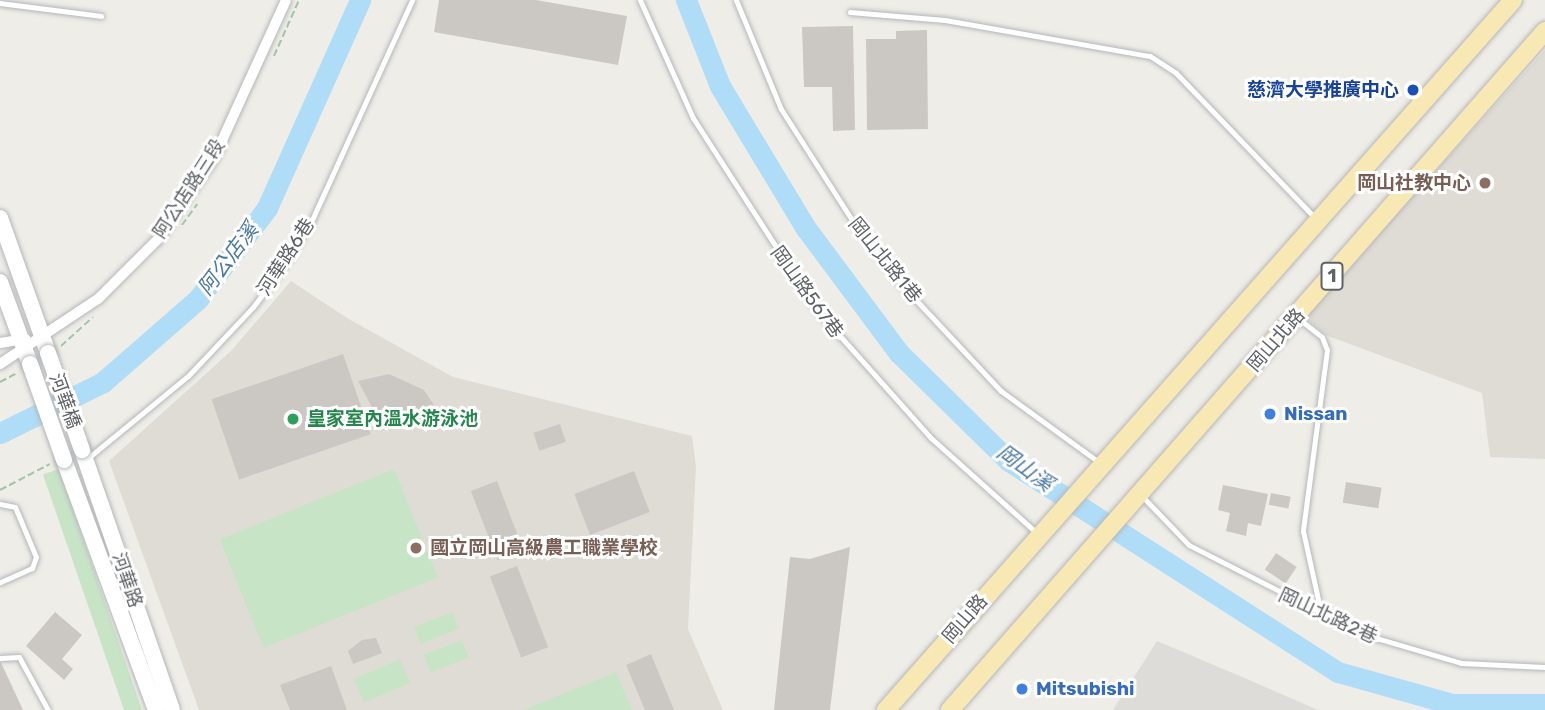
<!DOCTYPE html>
<html>
<head>
<meta charset="utf-8">
<style>
	body { margin:0 }
	#map { position:relative; width:1545px; height:710px; overflow:hidden; background:#efede7; font-family:Rubik,"Noto Sans TC",sans-serif }
	div>[style] { position:absolute }
	[style*='--x'] { left:calc(var(--x)*1px); top:calc(var(--y)*1px); width:calc(var(--w)*1px); rotate:calc(var(--a)*1deg) }
	.industrial>* { inset:0; background:#dedcd9 }
	.education>* { inset:0; background:#dfdcd5 }
	.green>* { inset:0; background:#c8e4c6; transform-origin:0 0 }
	.river>* { height:21px; margin:-10.5px; padding:0 10.5px; transform-origin:10.5px; border-radius:10.5px; background:#afdcf7 }
	.building>* { inset:0; background:#cbc8c4; transform-origin:0 0 }
	.path>* { height:2px; margin-top:-1px; transform-origin:0; background:repeating-linear-gradient(90deg,#a0c5a8 0 7px,transparent 0 10.5px) }
	.roads { filter:drop-shadow(0 0 2px #b4b7ba) drop-shadow(0 0 2px #b4b7ba) }
	.lane>* { height:5px; margin:-2.5px; padding:0 2.5px; transform-origin:2.5px; border-radius:2.5px; background:#fff }
	.street>* { height:10px; margin:-5px; padding:0 5px; transform-origin:5px; border-radius:5px; background:#fff }
	.secondary>* { height:16px; margin:-8px; padding:0 8px; transform-origin:8px; border-radius:8px; background:#fff }
	.primary>* { height:18px; margin:-9px; padding:0 9px; transform-origin:9px; border-radius:9px; background:#f8e9b4 }
	.bridges { filter:drop-shadow(0 0 2px #b3b6ba) drop-shadow(0 0 2px #b3b6ba) }
	.secondary-bridge>* { height:16px; margin:-8px; padding:0 8px; transform-origin:8px; border-radius:8px; background:#fff }
	.dots>* { width:19px; height:19px; translate:-50% -50%; box-sizing:border-box; border:4px solid #fff; border-radius:50% }
	span { translate:-50% -50%; white-space:nowrap; text-align:center; line-height:1.15; -webkit-text-stroke:6px #fff; paint-order:stroke }
	.shield-label span { padding:2px 5px; background:#fff; border:2px solid; border-radius:5px; -webkit-text-stroke-width:0 }
	.shield-label { font-size:18px; color:#5e6266; font-weight:700 }
	.transit-label { font-size:19px; color:#164399; font-weight:700 }
	.right { translate:-100% -50%; text-align:right }
	.education-label { font-size:19px; color:#785e54; font-weight:700 }
	.left { translate:0 -50%; text-align:left }
	.street-label { font-size:19px; color:#5e6266 }
	.shop-label { font-size:19px; color:#366cbe; font-weight:700 }
	.leisure-label { font-size:19px; color:#27864d; font-weight:700 }
	.water-label { font-size:21px; color:#4978a0; font-style:italic }
</style>
</head>
<body>
<div id="map">
	<div class="industrial">
		<div style="clip-path:polygon(1157px 641px,1247px 679px,1318px 710px,1113px 710px)"></div>
	</div>
	<div class="education">
		<div style="clip-path:polygon(1545px 50px,1545px 459px,1490px 457px,1482px 393px,1328px 336px,1304px 317px)"></div>
		<div style="clip-path:polygon(291px 281px,347px 318px,453px 377px,692px 436px,696px 466px,688px 629px,723px 710px,199px 710px,109px 461px,231px 351px)"></div>
	</div>
	<div class="green">
		<div style="left:59px;top:469px;width:255px;height:17px;rotate:71deg"></div>
		<div style="left:394px;top:469px;width:117px;height:188px;rotate:68deg"></div>
		<div style="left:452px;top:612px;width:18px;height:41px;rotate:68deg"></div>
		<div style="left:462px;top:640px;width:19px;height:41px;rotate:69deg"></div>
		<div style="left:400px;top:659px;width:26px;height:50px;rotate:67deg"></div>
		<div style="clip-path:polygon(616px 672px,632px 710px,523px 710px)"></div>
	</div>
	<div class="river">
		<div style="--x:686;--y:0;--w:92;--a:68.4"></div>
		<div style="--x:720;--y:86;--w:165;--a:58.9"></div>
		<div style="--x:805;--y:227;--w:157;--a:53.3"></div>
		<div style="--x:899;--y:353;--w:154;--a:44.5"></div>
		<div style="--x:1009;--y:461;--w:391;--a:32.7"></div>
		<div style="--x:1338;--y:672;--w:118;--a:15.7"></div>
		<div style="--x:1452;--y:704;--w:93;--a:0"></div>
		<div style="--x:0;--y:433;--w:115;--a:-26.3"></div>
		<div style="--x:103;--y:382;--w:126;--a:-41.1"></div>
		<div style="--x:198;--y:299;--w:114;--a:-52.8"></div>
		<div style="--x:267;--y:208;--w:228;--a:-65.9"></div>
	</div>
	<div class="building">
		<div style="clip-path:polygon(439px 0,536px 0,627px 16px,618px 65px,434px 32px)"></div>
		<div style="clip-path:polygon(853px 26px,855px 130px,833px 131px,832px 87px,804px 87px,802px 27px)"></div>
		<div style="clip-path:polygon(927px 30px,928px 129px,867px 130px,866px 39px,896px 39px,896px 31px)"></div>
		<div style="left:343px;top:354px;width:85px;height:139px;rotate:71deg"></div>
		<div style="clip-path:polygon(389px 374px,424px 390px,435px 407px,429px 409px,431px 420px,439px 426px,401px 427px,373px 409px,358px 381px)"></div>
		<div style="left:560px;top:424px;width:19px;height:28px;rotate:72deg"></div>
		<div style="left:634px;top:471px;width:44px;height:64px;rotate:69deg"></div>
		<div style="left:497px;top:481px;width:74px;height:28px;rotate:69deg"></div>
		<div style="left:1346px;top:482px;width:36px;height:21px;rotate:9deg"></div>
		<div style="clip-path:polygon(1223px 485px,1268px 494px,1261px 526px,1248px 523px,1246px 536px,1226px 531px,1230px 513px,1218px 510px)"></div>
		<div style="left:1271px;top:493px;width:20px;height:12px;rotate:11deg"></div>
		<div style="clip-path:polygon(850px 547px,830px 710px,774px 710px,790px 557px,810px 559px)"></div>
		<div style="left:1276px;top:553px;width:25px;height:20px;rotate:34deg"></div>
		<div style="left:517px;top:566px;width:87px;height:29px;rotate:69deg"></div>
		<div style="clip-path:polygon(55px 612px,82px 635px,62px 659px,73px 669px,64px 680px,26px 646px)"></div>
		<div style="clip-path:polygon(376px 638px,382px 653px,353px 664px,348px 651px,362px 640px)"></div>
		<div style="clip-path:polygon(651px 654px,674px 710px,645px 710px,626px 665px)"></div>
		<div style="clip-path:polygon(0 661px,4px 669px,23px 710px,0 710px)"></div>
		<div style="clip-path:polygon(331px 666px,347px 710px,290px 710px,280px 685px)"></div>
	</div>
	<div class="path">
		<div style="--x:274;--y:56;--w:61;--a:-65.9"></div>
		<div style="--x:182;--y:225;--w:26;--a:-54"></div>
		<div style="--x:61;--y:346;--w:43;--a:-42.2"></div>
		<div style="--x:0;--y:382;--w:19;--a:-28"></div>
		<div style="--x:0;--y:490;--w:56;--a:-27.5"></div>
	</div>
	<div class="roads">
		<div class="lane">
			<div style="--x:640;--y:0;--w:129;--a:65.8"></div>
			<div style="--x:693;--y:118;--w:227;--a:57.2"></div>
			<div style="--x:816;--y:309;--w:173;--a:48.3"></div>
			<div style="--x:931;--y:438;--w:142;--a:41.9"></div>
			<div style="--x:736;--y:0;--w:118;--a:67.6"></div>
			<div style="--x:781;--y:109;--w:135;--a:57.4"></div>
			<div style="--x:854;--y:223;--w:78;--a:52.3"></div>
			<div style="--x:902;--y:285;--w:145;--a:47"></div>
			<div style="--x:1001;--y:391;--w:122;--a:36"></div>
			<div style="--x:0;--y:3;--w:102;--a:7.3"></div>
			<div style="--x:850;--y:12;--w:95;--a:4.8"></div>
			<div style="--x:945;--y:20;--w:208;--a:10"></div>
			<div style="--x:1150;--y:56;--w:31;--a:33"></div>
			<div style="--x:1176;--y:73;--w:202;--a:46.2"></div>
			<div style="--x:1299;--y:319;--w:29;--a:38"></div>
			<div style="--x:1322;--y:337;--w:14;--a:69"></div>
			<div style="--x:1327;--y:350;--w:183;--a:97.6"></div>
			<div style="--x:1303;--y:531;--w:84;--a:77.6"></div>
			<div style="--x:88;--y:458;--w:129;--a:-39.4"></div>
			<div style="--x:188;--y:376;--w:95;--a:-46.7"></div>
			<div style="--x:253;--y:307;--w:51;--a:-52.9"></div>
			<div style="--x:284;--y:266;--w:52;--a:-58.5"></div>
			<div style="--x:311;--y:222;--w:244;--a:-65.5"></div>
			<div style="--x:1141;--y:495;--w:69;--a:46.2"></div>
			<div style="--x:1189;--y:545;--w:199;--a:27"></div>
			<div style="--x:1366;--y:635;--w:99;--a:16.4"></div>
			<div style="--x:1461;--y:663;--w:84;--a:2.7"></div>
			<div style="--x:0;--y:504;--w:15;--a:11"></div>
			<div style="--x:15;--y:507;--w:54;--a:67.2"></div>
			<div style="--x:36;--y:557;--w:12;--a:110"></div>
			<div style="--x:32;--y:568;--w:35;--a:156"></div>
			<div style="--x:0;--y:658;--w:19;--a:-3"></div>
			<div style="--x:19;--y:657;--w:60;--a:61.3"></div>
		</div>
		<div class="street">
			<div style="--x:0;--y:343;--w:26;--a:-9"></div>
			<div style="--x:0;--y:364;--w:118;--a:-33.6"></div>
			<div style="--x:98;--y:299;--w:86;--a:-45"></div>
			<div style="--x:159;--y:238;--w:99;--a:-55.7"></div>
			<div style="--x:215;--y:156;--w:171;--a:-65.5"></div>
		</div>
		<div class="secondary">
			<div style="--x:0;--y:218;--w:143;--a:70.4"></div>
			<div style="--x:0;--y:282;--w:87;--a:69.9"></div>
			<div style="--x:82;--y:450;--w:275;--a:70.9"></div>
			<div style="--x:64;--y:460;--w:266;--a:69.8"></div>
		</div>
		<div class="primary">
			<div style="--x:886;--y:710;--w:947;--a:-48.55"></div>
			<div style="--x:950;--y:710;--w:903;--a:-48.77"></div>
		</div>
	</div>
	<div class="bridges">
		<div class="secondary-bridge">
			<div style="--x:48;--y:353;--w:103;--a:70.7"></div>
			<div style="--x:30;--y:364;--w:102;--a:70.5"></div>
		</div>
	</div>
	<div class="dots">
		<div style="left:1413px;top:90px;background:#1a4fb4"></div>
		<div style="left:1485px;top:183px;background:#8d6e63"></div>
		<div style="left:1270px;top:414px;background:#3f7fe0"></div>
		<div style="left:293px;top:419px;background:#2e9e5b"></div>
		<div style="left:416px;top:548px;background:#8d6e63"></div>
		<div style="left:1022px;top:689px;background:#3f7fe0"></div>
	</div>
	<div class="shield-label">
		<span style="left:1332px;top:276px">1</span>
	</div>
	<div class="transit-label">
		<span class="right" style="left:1399px;top:90px">慈濟大學推廣中心</span>
	</div>
	<div class="education-label">
		<span class="right" style="left:1471px;top:183px">岡山社教中心</span>
		<span class="left" style="left:430px;top:548px">國立岡山高級農工職業學校</span>
	</div>
	<div class="street-label">
		<span style="left:189px;top:189px;rotate:-57deg">阿公店路三段</span>
		<span style="left:286px;top:257px;rotate:-57deg">河華路6巷</span>
		<span style="left:885px;top:260px;rotate:51deg">岡山北路1巷</span>
		<span style="left:807px;top:292px;rotate:54deg">岡山路567巷</span>
		<span style="left:1276px;top:340px;rotate:-49deg">岡山北路</span>
		<span style="left:65px;top:401px;rotate:70deg">河華橋</span>
		<span style="left:127px;top:580px;rotate:71deg">河華路</span>
		<span style="left:1328px;top:616px;rotate:25deg">岡山北路2巷</span>
		<span style="left:965px;top:619px;rotate:-49deg">岡山路</span>
	</div>
	<div class="shop-label">
		<span class="left" style="left:1284px;top:414px">Nissan</span>
		<span class="left" style="left:1036px;top:689px">Mitsubishi</span>
	</div>
	<div class="leisure-label">
		<span class="left" style="left:307px;top:419px">皇家室內溫水游泳池</span>
	</div>
	<div class="water-label">
		<span style="left:228px;top:259px;rotate:-53deg">阿公店溪</span>
		<span style="left:1025px;top:468px;rotate:36deg">岡山溪</span>
	</div>
</div>
</body>
</html>
